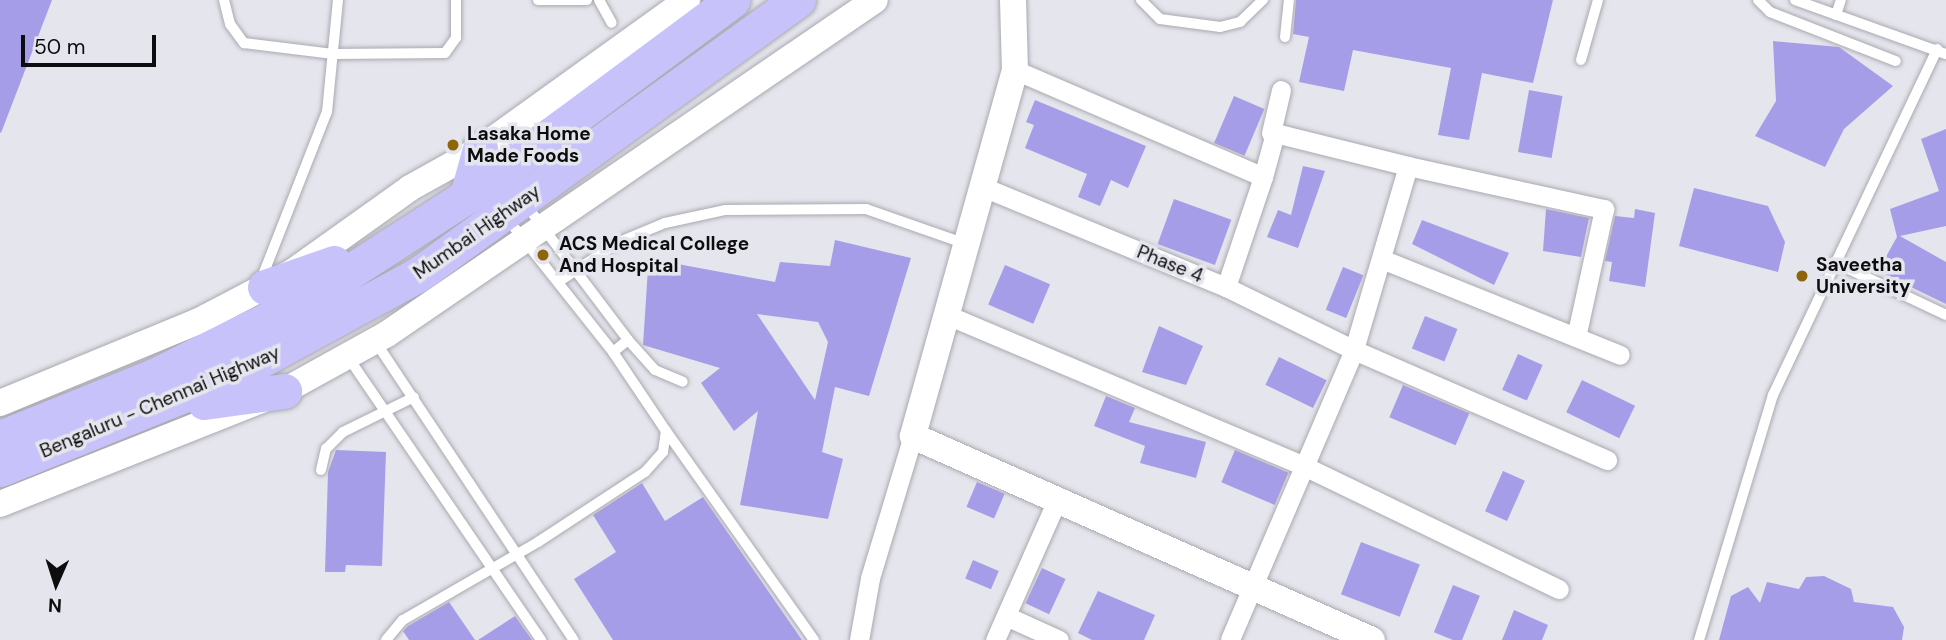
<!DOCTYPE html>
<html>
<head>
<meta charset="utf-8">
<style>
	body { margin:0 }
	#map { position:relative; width:1946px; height:640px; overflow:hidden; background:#e5e5ed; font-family:"DM Sans",sans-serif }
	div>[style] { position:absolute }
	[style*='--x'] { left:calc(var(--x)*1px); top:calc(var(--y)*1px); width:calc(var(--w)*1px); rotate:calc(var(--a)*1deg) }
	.building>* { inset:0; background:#a69de8; transform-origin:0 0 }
	.roads { filter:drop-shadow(0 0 2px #aaa9b1) drop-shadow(0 0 2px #aaa9b1) }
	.lane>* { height:10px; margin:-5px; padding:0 5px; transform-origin:5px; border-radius:5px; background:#fff }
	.street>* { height:19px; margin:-9.5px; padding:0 9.5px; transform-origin:9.5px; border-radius:9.5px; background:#fff }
	.secondary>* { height:26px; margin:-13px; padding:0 13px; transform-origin:13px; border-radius:13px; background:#fff }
	.highway>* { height:35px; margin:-17.5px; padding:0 17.5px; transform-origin:17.5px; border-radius:17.5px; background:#c7c2fa }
	.dots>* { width:19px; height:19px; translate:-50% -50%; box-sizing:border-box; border:4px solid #e5e5ed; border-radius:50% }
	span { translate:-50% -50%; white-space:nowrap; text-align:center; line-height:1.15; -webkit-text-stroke:7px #e5e5ed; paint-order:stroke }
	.poi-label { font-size:19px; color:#0d0d0f; font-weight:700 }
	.left { translate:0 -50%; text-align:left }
	.street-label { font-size:19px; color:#0d0d0f }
	.north { position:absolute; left:21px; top:549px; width:70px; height:70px; -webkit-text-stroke:5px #e5e5ed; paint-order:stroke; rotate:183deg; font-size:19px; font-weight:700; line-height:28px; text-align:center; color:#0d0d0f }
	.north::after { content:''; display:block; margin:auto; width:24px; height:32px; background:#0d0d0f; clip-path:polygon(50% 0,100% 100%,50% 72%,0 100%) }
	.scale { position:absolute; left:21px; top:35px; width:135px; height:32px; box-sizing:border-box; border:4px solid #0d0d0f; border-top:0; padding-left:9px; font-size:21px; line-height:24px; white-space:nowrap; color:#0d0d0f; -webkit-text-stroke:5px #e5e5ed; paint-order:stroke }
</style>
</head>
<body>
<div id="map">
	<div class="building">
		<div style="clip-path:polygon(0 0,52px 0,1px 133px,0 132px)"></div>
		<div style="clip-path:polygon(1296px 0,1553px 0,1533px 83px,1482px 73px,1469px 140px,1438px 135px,1451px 68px,1353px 50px,1344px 91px,1299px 82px,1309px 37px,1293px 34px)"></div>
		<div style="clip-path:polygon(1773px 41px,1839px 47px,1893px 86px,1844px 129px,1825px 167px,1755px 136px,1776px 101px)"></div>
		<div style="left:1529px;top:90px;width:34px;height:63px;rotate:10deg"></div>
		<div style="left:1234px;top:96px;width:33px;height:51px;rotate:23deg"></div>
		<div style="clip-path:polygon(1035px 100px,1146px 146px,1128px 188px,1111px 180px,1100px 206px,1078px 197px,1087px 174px,1025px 148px,1034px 125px,1026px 122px)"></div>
		<div style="clip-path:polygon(1946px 129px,1946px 226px,1900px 236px,1946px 262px,1946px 304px,1878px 271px,1897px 237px,1890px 209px,1939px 191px,1921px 139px)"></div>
		<div style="clip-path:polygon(1303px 166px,1325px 171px,1298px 248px,1267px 237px,1278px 210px,1291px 215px)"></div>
		<div style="clip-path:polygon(1694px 188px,1768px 206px,1785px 242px,1778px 272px,1679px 246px)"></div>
		<div style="left:1174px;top:199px;width:61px;height:48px;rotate:20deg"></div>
		<div style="clip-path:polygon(1546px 209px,1589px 218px,1581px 257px,1543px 251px)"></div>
		<div style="clip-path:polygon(1635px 209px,1655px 213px,1645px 287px,1609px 281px,1612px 262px,1605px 261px,1615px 216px,1634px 218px)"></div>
		<div style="clip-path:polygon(1422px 220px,1509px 253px,1494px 285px,1412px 244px)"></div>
		<div style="clip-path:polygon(evenodd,835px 240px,911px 258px,869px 396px,835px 387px,822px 452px,843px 459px,828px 519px,740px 505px,758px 411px,734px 431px,701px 383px,720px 368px,643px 345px,648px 268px,656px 260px,775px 282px,780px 262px,830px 266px,835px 240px,757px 314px,818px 322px,828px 342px,815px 400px,757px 314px)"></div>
		<div style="left:1005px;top:265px;width:49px;height:43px;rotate:23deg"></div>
		<div style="left:1343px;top:267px;width:22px;height:46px;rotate:22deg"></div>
		<div style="left:1425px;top:316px;width:35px;height:35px;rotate:22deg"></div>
		<div style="clip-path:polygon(1159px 326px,1203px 346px,1186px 385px,1142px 372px)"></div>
		<div style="left:1518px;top:354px;width:27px;height:39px;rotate:24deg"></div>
		<div style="left:1279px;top:357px;width:53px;height:31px;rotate:26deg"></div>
		<div style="left:1582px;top:380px;width:59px;height:36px;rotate:26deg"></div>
		<div style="left:1403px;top:385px;width:72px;height:35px;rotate:23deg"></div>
		<div style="clip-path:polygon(1106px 396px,1135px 408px,1129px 422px,1206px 442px,1196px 478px,1140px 463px,1145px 446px,1094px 426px)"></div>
		<div style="clip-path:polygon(336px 450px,386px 452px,382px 566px,346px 565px,345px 572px,325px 572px,328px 472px)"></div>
		<div style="left:1235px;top:450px;width:58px;height:35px;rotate:23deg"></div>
		<div style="left:1503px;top:471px;width:24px;height:44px;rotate:24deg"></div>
		<div style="left:977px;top:482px;width:30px;height:27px;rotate:23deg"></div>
		<div style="clip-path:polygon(642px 483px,665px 521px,703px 497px,802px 640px,613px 640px,574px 579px,616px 552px,593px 515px)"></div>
		<div style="left:1361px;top:542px;width:63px;height:56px;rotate:21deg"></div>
		<div style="left:973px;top:560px;width:28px;height:20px;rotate:23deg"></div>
		<div style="left:1042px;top:568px;width:26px;height:39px;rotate:25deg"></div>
		<div style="clip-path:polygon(1824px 576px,1851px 589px,1854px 602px,1893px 607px,1904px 627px,1902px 640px,1719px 640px,1731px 596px,1748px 587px,1760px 603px,1767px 582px,1799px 589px,1806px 577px)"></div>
		<div style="left:1453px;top:585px;width:29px;height:51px;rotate:22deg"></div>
		<div style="clip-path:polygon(1098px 591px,1155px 615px,1144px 640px,1092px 640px,1078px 633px)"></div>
		<div style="clip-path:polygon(449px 602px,475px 640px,409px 640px,403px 631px,408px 626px)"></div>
		<div style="clip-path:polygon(1514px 610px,1548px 625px,1542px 640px,1502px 640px)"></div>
		<div style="clip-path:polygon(515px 616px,532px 640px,478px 640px)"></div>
	</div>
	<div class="roads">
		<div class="lane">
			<div style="--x:224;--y:0;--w:25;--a:76"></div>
			<div style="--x:230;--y:24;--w:24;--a:54"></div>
			<div style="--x:244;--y:43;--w:90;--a:7"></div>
			<div style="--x:333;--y:54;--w:112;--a:-0.5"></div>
			<div style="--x:445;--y:53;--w:19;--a:-54"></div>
			<div style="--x:456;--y:38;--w:38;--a:-90"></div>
			<div style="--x:538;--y:0;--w:49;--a:0"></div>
			<div style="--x:599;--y:0;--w:26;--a:61"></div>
			<div style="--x:1141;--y:0;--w:27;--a:45"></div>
			<div style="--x:1160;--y:19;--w:61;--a:7.6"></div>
			<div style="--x:1220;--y:27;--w:21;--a:-14"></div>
			<div style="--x:1240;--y:22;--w:32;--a:-44"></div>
			<div style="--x:1758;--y:0;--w:17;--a:45"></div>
			<div style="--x:1770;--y:12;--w:135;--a:21.3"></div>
			<div style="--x:1795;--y:0;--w:160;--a:19.7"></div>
			<div style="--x:1836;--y:15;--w:16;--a:-72"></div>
			<div style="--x:1285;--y:37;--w:37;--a:-84"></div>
			<div style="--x:1581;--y:60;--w:62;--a:-74.2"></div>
			<div style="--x:526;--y:205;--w:169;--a:52.9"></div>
			<div style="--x:628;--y:340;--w:19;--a:141"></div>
			<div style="--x:1834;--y:262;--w:124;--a:25.3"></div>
			<div style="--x:261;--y:280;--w:180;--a:-68.6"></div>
			<div style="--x:327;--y:112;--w:113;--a:-84.4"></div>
			<div style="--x:558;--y:282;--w:73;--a:-33.3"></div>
			<div style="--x:619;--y:242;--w:50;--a:-22.4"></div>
			<div style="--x:665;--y:223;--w:61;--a:-12.2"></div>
			<div style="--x:725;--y:210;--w:141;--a:-0.4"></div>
			<div style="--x:866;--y:209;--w:106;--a:19.3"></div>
			<div style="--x:628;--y:340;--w:40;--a:48"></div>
			<div style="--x:655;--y:370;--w:30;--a:23"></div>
			<div style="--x:375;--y:341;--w:359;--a:56.4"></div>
			<div style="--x:348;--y:357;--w:343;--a:55.7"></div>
			<div style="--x:666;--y:431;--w:256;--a:54.7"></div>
			<div style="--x:321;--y:470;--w:22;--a:-77"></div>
			<div style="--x:326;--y:449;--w:24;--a:-45"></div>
			<div style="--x:343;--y:432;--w:79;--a:-26.2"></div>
			<div style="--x:386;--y:640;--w:26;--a:-50"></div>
			<div style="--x:403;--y:620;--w:156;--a:-30"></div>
			<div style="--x:538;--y:542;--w:128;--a:-33.2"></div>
			<div style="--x:645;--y:472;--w:27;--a:-48"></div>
			<div style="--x:663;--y:452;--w:21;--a:-82"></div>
			<div style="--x:666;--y:431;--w:95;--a:-123.9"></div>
			<div style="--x:613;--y:352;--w:172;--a:-128.4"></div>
			<div style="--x:1699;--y:640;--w:256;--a:-73.2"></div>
			<div style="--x:1773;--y:395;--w:383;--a:-64.6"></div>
		</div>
		<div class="street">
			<div style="--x:1015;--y:70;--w:270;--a:23.3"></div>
			<div style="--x:1263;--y:177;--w:46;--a:-74.7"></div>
			<div style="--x:1275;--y:133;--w:137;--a:13.9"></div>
			<div style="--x:1408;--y:166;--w:192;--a:106.4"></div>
			<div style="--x:1354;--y:350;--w:315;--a:113.2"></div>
			<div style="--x:1271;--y:133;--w:44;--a:-76.9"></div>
			<div style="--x:1408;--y:166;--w:201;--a:12.4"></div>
			<div style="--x:1604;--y:209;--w:131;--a:102.3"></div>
			<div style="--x:983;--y:187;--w:263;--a:22.4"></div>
			<div style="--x:1226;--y:287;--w:143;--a:26.2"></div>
			<div style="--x:1354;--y:350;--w:276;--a:23.5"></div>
			<div style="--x:1384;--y:260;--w:254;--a:21.9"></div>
			<div style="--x:1226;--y:287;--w:116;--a:-71.4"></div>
			<div style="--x:947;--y:315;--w:388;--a:22.9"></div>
			<div style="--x:1304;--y:466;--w:283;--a:25.8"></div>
			<div style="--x:1006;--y:616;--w:58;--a:24.4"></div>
			<div style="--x:859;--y:640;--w:63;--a:-79.9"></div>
			<div style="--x:870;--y:578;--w:148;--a:-73.2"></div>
			<div style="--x:995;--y:640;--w:153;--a:-66.1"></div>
		</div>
		<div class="secondary">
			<div style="--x:1013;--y:0;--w:70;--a:88.4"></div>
			<div style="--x:1015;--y:70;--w:380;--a:105.6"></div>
			<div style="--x:913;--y:436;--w:502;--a:23.96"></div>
			<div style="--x:0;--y:403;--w:215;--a:-22.4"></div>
			<div style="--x:199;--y:321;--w:104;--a:-27.6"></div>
			<div style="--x:291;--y:273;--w:146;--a:-35.5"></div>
			<div style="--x:410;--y:188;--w:80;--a:-29.1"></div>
			<div style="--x:480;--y:149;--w:255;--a:-35.7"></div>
			<div style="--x:0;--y:504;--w:306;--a:-21.7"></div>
			<div style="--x:284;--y:391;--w:118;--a:-29"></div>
			<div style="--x:387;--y:334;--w:591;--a:-34.39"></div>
		</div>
		<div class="highway">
			<div style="--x:467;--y:196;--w:49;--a:-74.5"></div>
			<div style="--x:265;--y:287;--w:73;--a:-19.2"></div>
			<div style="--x:204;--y:402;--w:81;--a:-7.8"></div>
			<div style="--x:0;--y:438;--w:166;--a:-21.9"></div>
			<div style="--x:154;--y:376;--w:166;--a:-26.4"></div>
			<div style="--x:303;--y:302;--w:213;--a:-32.9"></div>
			<div style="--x:482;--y:186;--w:312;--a:-36.6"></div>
			<div style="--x:0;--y:469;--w:253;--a:-22"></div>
			<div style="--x:235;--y:374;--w:209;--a:-28.5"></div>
			<div style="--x:419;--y:274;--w:468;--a:-35.9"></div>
		</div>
	</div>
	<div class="dots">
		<div style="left:453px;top:145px;background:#8f650c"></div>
		<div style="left:543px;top:255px;background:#8f650c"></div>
		<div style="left:1802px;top:276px;background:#8f650c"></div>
	</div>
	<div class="poi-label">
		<span class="left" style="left:467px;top:145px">Lasaka Home<br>Made Foods</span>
		<span class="left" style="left:559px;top:255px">ACS Medical College<br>And Hospital</span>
		<span class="left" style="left:1816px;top:276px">Saveetha<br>University</span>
	</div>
	<div class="street-label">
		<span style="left:477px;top:232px;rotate:-35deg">Mumbai Highway</span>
		<span style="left:1170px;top:264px;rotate:22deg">Phase 4</span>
		<span style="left:160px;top:402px;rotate:-23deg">Bengaluru - Chennai Highway</span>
	</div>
	<div class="north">N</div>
	<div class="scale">50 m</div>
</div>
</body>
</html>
